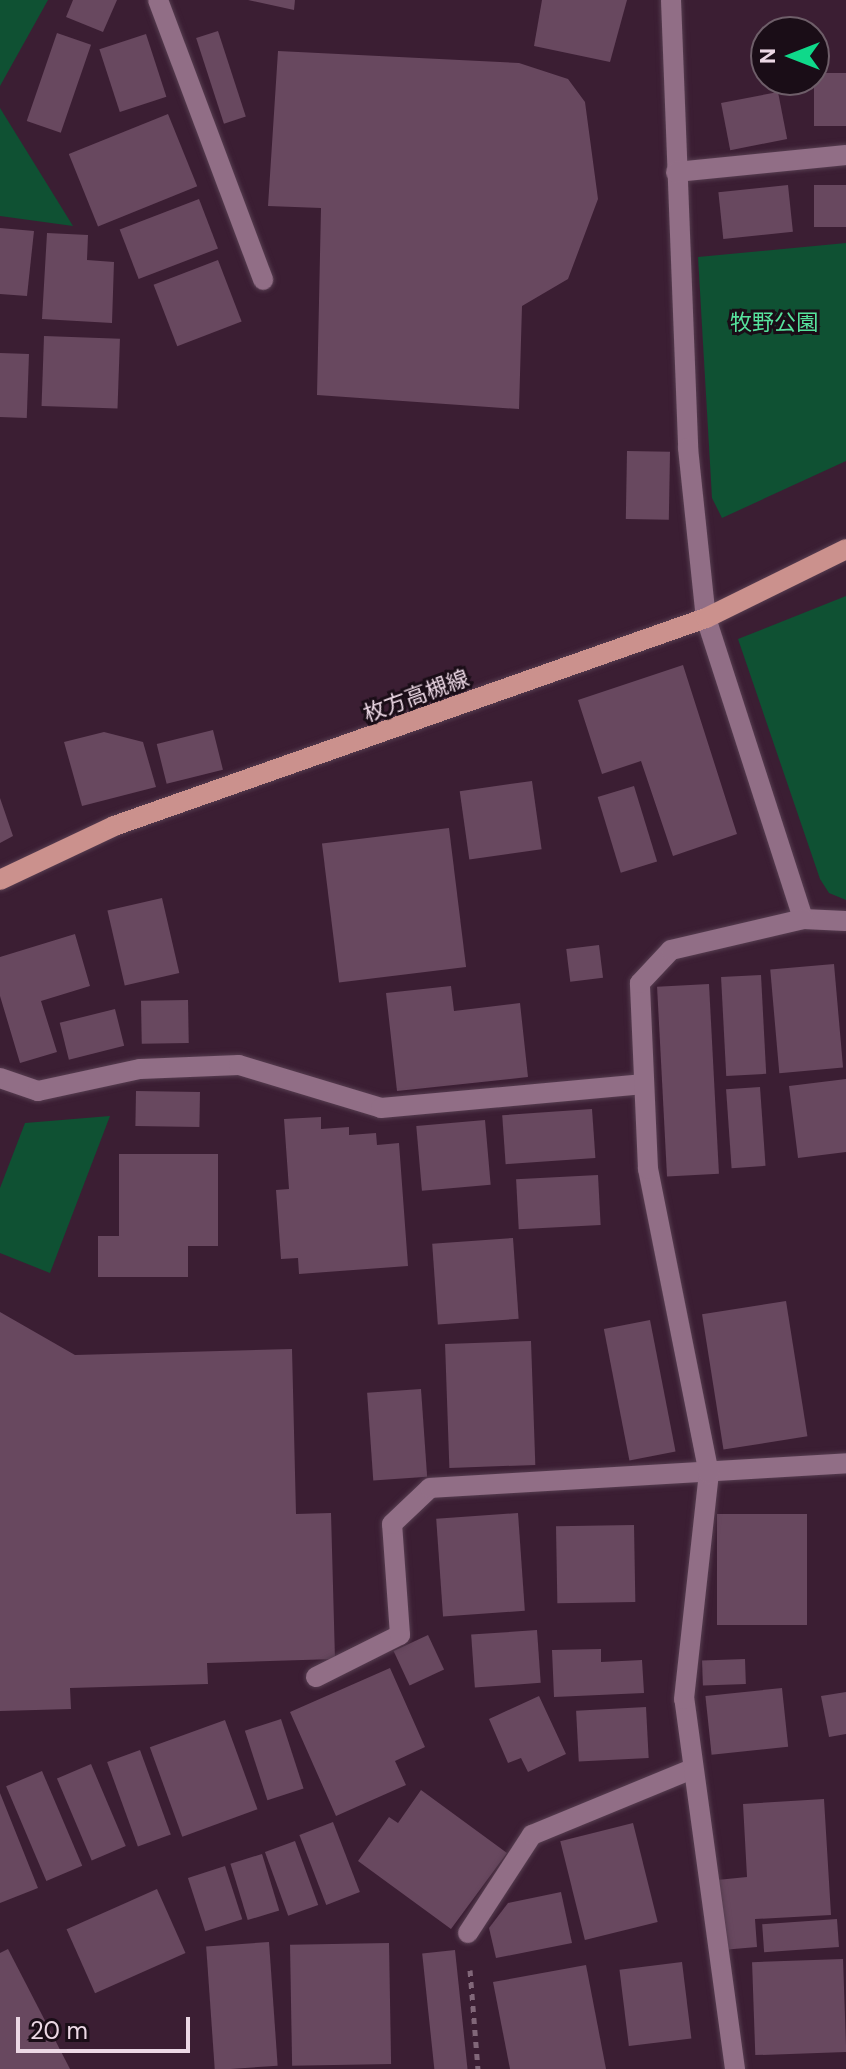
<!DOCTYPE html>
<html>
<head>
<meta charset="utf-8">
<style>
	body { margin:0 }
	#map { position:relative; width:846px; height:2069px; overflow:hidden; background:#3b1e33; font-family:"DM Sans","Noto Sans JP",sans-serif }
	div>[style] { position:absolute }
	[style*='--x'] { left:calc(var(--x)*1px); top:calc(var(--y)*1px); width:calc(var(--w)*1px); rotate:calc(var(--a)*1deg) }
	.green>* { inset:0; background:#0f5133 }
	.building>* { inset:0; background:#68485f; transform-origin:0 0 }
	.path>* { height:5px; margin-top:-2.5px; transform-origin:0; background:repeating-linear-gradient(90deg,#816779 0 6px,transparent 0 12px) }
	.roads { filter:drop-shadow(0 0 2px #563d50) drop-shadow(0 0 2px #563d50) }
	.minor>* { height:20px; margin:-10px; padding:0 10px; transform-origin:10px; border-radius:10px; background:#916e86 }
	.major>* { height:20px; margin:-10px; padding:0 10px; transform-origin:10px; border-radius:10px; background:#cb918d }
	span { translate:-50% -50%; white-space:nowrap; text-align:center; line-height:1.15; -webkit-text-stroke:6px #1a0d17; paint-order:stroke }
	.park-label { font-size:22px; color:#56e39d }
	.street-label { font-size:22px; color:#ecd8e5 }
	.north { position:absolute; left:750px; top:16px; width:80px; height:80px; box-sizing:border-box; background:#1a0d17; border:2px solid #6e5e69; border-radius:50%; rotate:270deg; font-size:22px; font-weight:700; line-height:32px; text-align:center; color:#ecd8e5 }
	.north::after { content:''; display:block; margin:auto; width:28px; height:36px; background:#0fd98a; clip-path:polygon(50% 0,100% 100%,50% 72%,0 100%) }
	.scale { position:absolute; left:16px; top:2017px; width:174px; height:36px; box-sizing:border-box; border:4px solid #ecd8e5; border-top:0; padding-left:10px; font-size:24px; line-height:28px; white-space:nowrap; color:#ecd8e5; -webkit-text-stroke:6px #1a0d17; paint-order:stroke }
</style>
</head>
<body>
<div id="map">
	<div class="green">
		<div style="clip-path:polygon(0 0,48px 0,0 86px)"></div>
		<div style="clip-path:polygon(0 108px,73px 226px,0 216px)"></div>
		<div style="clip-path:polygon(846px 243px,846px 461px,722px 518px,712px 498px,698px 257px)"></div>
		<div style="clip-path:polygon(846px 596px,846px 900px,829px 893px,820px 879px,738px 639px)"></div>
		<div style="clip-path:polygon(110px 1116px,50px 1273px,0 1253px,0 1188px,25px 1123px)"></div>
	</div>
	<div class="building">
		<div style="clip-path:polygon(73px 0,117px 0,103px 32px,66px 17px)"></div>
		<div style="clip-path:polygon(248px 0,295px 0,294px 10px)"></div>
		<div style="clip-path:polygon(542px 0,627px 0,610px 62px,534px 46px)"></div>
		<div style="left:218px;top:31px;width:90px;height:23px;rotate:72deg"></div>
		<div style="left:57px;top:33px;width:36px;height:93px;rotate:19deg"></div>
		<div style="left:146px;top:34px;width:66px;height:49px;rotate:72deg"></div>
		<div style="clip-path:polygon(278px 51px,519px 63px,568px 79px,585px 102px,598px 199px,568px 279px,522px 306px,519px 409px,317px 395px,321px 208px,268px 206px)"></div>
		<div style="left:846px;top:73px;width:53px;height:32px;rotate:90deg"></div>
		<div style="left:778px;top:92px;width:48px;height:58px;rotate:79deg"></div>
		<div style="left:168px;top:114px;width:78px;height:107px;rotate:68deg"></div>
		<div style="left:788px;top:185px;width:47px;height:70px;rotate:84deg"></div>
		<div style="left:846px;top:185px;width:42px;height:32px;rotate:90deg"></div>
		<div style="left:199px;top:199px;width:53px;height:85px;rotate:69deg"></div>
		<div style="clip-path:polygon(0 228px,34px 231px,27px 296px,0 294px)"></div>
		<div style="clip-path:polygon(47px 233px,88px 235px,87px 260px,114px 262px,112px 323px,42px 319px)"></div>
		<div style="left:218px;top:260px;width:66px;height:69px;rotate:69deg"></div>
		<div style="left:44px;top:336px;width:76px;height:70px;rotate:2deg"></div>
		<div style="left:0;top:353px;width:29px;height:64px;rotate:2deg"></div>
		<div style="left:627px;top:451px;width:43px;height:68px;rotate:1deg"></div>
		<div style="clip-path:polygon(683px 665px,737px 834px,673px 856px,641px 761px,602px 774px,578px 700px)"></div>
		<div style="left:213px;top:730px;width:41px;height:58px;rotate:76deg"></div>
		<div style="clip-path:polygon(104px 732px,143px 742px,156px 787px,82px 806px,64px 742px)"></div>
		<div style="left:532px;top:781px;width:69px;height:73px;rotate:82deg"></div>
		<div style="left:634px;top:786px;width:79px;height:38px;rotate:73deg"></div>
		<div style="clip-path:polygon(0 798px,13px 836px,0 843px)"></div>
		<div style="left:449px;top:828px;width:140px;height:128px;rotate:83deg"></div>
		<div style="left:162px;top:898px;width:77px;height:56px;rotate:77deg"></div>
		<div style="clip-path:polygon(75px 934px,90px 986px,41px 1001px,57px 1052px,20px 1063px,0 996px,0 957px)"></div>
		<div style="left:599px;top:945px;width:33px;height:33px;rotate:83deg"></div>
		<div style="left:834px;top:964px;width:104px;height:64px;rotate:85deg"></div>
		<div style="left:761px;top:975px;width:99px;height:40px;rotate:87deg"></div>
		<div style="left:709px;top:984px;width:190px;height:52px;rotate:87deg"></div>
		<div style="clip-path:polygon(451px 986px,454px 1011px,520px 1003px,528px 1077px,397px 1091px,386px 993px)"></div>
		<div style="left:188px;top:1000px;width:43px;height:47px;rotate:89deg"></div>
		<div style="left:115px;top:1009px;width:38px;height:57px;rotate:76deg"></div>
		<div style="clip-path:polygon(846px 1079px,846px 1152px,798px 1158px,789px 1086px)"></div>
		<div style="left:760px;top:1087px;width:79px;height:34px;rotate:86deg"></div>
		<div style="left:136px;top:1091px;width:64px;height:35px;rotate:1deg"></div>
		<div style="left:592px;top:1109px;width:49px;height:90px;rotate:86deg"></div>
		<div style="clip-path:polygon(321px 1117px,321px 1129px,349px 1127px,349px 1135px,376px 1133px,377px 1145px,399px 1143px,408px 1266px,299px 1274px,298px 1258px,281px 1259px,276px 1190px,289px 1189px,284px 1119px)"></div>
		<div style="left:485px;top:1120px;width:65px;height:69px;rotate:85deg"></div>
		<div style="clip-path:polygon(119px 1154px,218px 1154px,218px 1246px,188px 1246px,188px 1277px,98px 1277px,98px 1236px,119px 1236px)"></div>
		<div style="left:598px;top:1175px;width:50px;height:82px;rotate:87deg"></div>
		<div style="left:513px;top:1238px;width:81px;height:81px;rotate:86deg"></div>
		<div style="left:786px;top:1301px;width:137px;height:85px;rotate:81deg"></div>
		<div style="clip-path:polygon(0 1312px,75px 1355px,292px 1349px,296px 1514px,331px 1513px,335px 1659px,207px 1663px,208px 1684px,70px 1688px,71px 1709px,0 1711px)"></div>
		<div style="left:650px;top:1320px;width:134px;height:47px;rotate:79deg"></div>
		<div style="left:531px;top:1341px;width:124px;height:86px;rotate:88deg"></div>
		<div style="left:421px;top:1389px;width:88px;height:54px;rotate:86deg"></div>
		<div style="left:518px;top:1513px;width:98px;height:82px;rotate:86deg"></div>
		<div style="left:717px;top:1514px;width:90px;height:111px"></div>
		<div style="left:634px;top:1525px;width:77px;height:78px;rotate:89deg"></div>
		<div style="left:537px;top:1630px;width:53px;height:66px;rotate:86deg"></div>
		<div style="left:428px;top:1635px;width:38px;height:38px;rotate:65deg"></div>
		<div style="clip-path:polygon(601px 1649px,601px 1662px,642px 1660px,644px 1693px,554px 1697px,552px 1650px)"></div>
		<div style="left:745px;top:1659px;width:25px;height:43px;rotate:88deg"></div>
		<div style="clip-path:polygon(390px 1668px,425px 1747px,395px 1761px,406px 1785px,336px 1816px,290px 1712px)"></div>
		<div style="left:782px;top:1688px;width:59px;height:77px;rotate:84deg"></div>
		<div style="clip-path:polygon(846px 1692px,846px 1734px,829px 1737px,821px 1696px)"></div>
		<div style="clip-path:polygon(539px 1696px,566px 1754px,528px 1772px,521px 1758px,508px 1763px,489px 1719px)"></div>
		<div style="left:646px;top:1707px;width:51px;height:70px;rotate:87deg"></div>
		<div style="left:281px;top:1719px;width:73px;height:38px;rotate:72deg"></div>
		<div style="left:225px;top:1720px;width:95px;height:80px;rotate:70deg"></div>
		<div style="left:140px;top:1750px;width:90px;height:35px;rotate:70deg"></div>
		<div style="left:91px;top:1764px;width:89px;height:37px;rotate:67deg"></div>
		<div style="left:42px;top:1771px;width:103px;height:39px;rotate:67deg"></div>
		<div style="clip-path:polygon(421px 1790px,507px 1853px,451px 1929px,358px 1861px,389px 1817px,398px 1823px)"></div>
		<div style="clip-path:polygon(0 1793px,38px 1888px,0 1903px)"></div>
		<div style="clip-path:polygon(824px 1799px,831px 1915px,755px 1919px,757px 1947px,722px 1950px,717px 1880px,747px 1877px,743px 1804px)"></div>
		<div style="left:333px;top:1822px;width:75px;height:36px;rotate:69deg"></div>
		<div style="left:633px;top:1823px;width:102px;height:75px;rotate:76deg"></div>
		<div style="left:295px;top:1841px;width:68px;height:32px;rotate:70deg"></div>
		<div style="left:262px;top:1854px;width:59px;height:33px;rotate:73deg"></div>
		<div style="left:225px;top:1866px;width:56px;height:39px;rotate:72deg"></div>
		<div style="left:157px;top:1889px;width:70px;height:99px;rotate:66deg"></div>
		<div style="clip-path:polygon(561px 1892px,572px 1943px,496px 1958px,489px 1928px,508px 1903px)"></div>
		<div style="left:837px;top:1919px;width:28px;height:75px;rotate:86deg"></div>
		<div style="left:269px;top:1942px;width:124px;height:63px;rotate:86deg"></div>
		<div style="left:389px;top:1943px;width:121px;height:99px;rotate:89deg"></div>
		<div style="clip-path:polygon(8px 1949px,70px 2069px,0 2069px,0 1953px)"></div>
		<div style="left:455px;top:1950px;width:120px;height:33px;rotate:84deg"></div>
		<div style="left:843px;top:1959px;width:93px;height:91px;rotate:88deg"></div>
		<div style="left:682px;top:1962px;width:77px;height:63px;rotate:83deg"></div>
		<div style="clip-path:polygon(586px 1965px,606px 2069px,510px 2069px,493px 1982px)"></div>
	</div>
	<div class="path">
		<div style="--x:470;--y:1970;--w:99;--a:85.4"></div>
	</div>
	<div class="roads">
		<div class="minor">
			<div style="--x:158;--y:0;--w:299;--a:69.4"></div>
			<div style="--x:671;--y:0;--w:448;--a:87.8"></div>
			<div style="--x:688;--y:448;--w:171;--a:84"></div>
			<div style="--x:706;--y:618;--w:316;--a:72.1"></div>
			<div style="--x:803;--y:919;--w:43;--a:2.7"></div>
			<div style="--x:676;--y:172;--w:171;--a:-5.7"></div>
			<div style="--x:0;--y:1078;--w:40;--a:18.9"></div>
			<div style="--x:38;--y:1091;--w:104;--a:-12.2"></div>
			<div style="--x:140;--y:1069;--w:99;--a:-2.3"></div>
			<div style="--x:239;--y:1065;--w:148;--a:16.8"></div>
			<div style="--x:381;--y:1108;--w:264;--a:-5.2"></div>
			<div style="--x:316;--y:1677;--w:94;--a:-26.6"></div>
			<div style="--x:400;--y:1635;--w:111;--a:-94.1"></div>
			<div style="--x:392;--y:1524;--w:52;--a:-43.5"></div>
			<div style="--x:430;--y:1488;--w:417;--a:-3.4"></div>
			<div style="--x:468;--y:1933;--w:117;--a:-56.9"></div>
			<div style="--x:532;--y:1835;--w:173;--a:-22.4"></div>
			<div style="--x:735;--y:2069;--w:373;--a:-97.8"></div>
			<div style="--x:684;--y:1699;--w:226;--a:-83.7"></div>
			<div style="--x:709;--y:1474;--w:311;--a:-101.3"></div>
			<div style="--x:648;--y:1169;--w:186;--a:-92.5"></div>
			<div style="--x:640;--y:983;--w:45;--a:-46.8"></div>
			<div style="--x:671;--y:950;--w:136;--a:-13.2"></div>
		</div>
		<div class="major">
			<div style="--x:0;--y:880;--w:126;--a:-25.3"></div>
			<div style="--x:114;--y:826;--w:627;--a:-19.36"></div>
			<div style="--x:706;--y:618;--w:156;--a:-26.2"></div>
		</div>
	</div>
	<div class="park-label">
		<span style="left:774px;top:323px">牧野公園</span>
	</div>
	<div class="street-label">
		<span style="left:416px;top:696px;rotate:-20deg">枚方高槻線</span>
	</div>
	<div class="north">N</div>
	<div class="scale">20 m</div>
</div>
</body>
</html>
